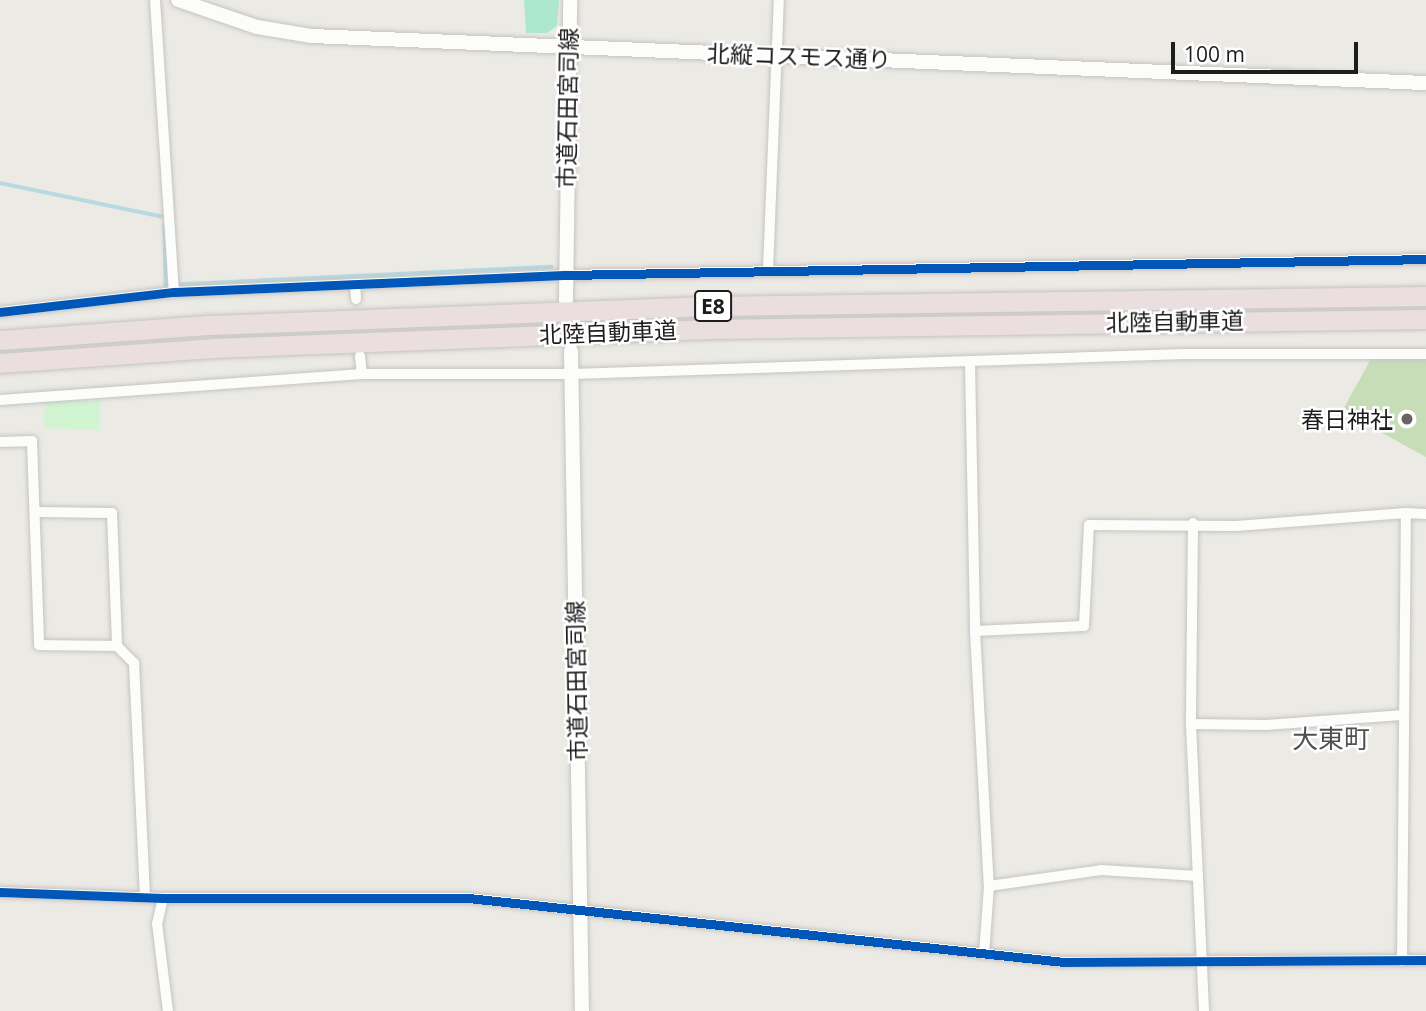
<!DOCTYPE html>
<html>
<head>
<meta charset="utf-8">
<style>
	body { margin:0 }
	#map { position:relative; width:1426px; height:1011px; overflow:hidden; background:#eceae5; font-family:"Open Sans","Noto Sans JP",sans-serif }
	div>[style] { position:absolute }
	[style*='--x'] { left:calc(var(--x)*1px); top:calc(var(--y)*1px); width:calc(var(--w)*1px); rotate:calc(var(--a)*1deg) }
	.forest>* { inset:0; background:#c6ddb8 }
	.park>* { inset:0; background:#d1f4d1; transform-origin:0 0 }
	.pitch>* { inset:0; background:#ade7ce }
	.stream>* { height:3.5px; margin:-1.75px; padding:0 1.75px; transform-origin:1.75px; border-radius:1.75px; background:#b6d9e2 }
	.roads { filter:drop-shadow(0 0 2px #c4c4c1) drop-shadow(0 0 2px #c4c4c1) }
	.minor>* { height:10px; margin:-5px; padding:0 5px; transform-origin:5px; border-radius:5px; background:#fcfcfb }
	.tertiary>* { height:14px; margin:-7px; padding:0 7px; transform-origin:7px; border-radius:7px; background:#fcfcfb }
	.motorway>* { height:19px; margin:-9.5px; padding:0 9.5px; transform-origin:9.5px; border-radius:9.5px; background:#eadedf }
	.cycleway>* { height:9px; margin:-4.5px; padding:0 4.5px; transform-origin:4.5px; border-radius:4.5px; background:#0057b8 }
	.dots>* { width:19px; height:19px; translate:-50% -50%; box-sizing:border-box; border:4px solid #fff; border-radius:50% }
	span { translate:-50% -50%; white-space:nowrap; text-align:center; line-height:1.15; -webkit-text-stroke:5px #fff; paint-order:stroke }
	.shield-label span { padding:2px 5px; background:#fff; border:2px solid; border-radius:5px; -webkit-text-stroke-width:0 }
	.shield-label { font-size:21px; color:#1d1d1d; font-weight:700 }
	.street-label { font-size:23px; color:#1d1d1d }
	.poi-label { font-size:23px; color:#1d1d1d }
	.right { translate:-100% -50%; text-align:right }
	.quarter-label { font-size:26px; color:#505050 }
	.scale { position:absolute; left:1171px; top:42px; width:187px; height:32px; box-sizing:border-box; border:4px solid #1d1d1d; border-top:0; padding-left:9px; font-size:21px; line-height:24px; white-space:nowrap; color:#1d1d1d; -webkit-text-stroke:5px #fff; paint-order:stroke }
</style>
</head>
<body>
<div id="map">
	<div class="forest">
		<div style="clip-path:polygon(1371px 359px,1426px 359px,1426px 457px,1342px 411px)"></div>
	</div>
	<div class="park">
		<div style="left:100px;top:402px;width:28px;height:55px;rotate:92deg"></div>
	</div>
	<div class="pitch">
		<div style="clip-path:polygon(524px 0,559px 0,557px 26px,547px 33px,526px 33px)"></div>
	</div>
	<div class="stream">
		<div style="--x:0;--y:183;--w:167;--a:11.7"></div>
		<div style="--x:165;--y:225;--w:60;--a:89"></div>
		<div style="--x:166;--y:285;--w:386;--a:-2.7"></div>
	</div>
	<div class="roads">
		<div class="minor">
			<div style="--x:155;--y:0;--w:293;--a:86.3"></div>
			<div style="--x:768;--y:270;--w:270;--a:-87.7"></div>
			<div style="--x:355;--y:284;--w:15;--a:86"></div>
			<div style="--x:0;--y:312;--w:175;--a:-6.6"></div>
			<div style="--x:174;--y:292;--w:391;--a:-2.5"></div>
			<div style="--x:565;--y:275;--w:861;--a:-1.06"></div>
			<div style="--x:360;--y:356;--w:18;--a:84"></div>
			<div style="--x:970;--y:363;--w:268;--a:88.9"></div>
			<div style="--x:975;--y:631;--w:255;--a:86.9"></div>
			<div style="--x:989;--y:886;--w:68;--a:94.2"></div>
			<div style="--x:0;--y:400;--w:363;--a:-4.1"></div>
			<div style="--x:362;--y:374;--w:210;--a:0"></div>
			<div style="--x:572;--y:374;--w:613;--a:-1.87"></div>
			<div style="--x:1185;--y:354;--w:241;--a:0"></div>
			<div style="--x:0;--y:442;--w:32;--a:-2"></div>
			<div style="--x:32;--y:441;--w:204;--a:88"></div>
			<div style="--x:39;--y:645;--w:78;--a:0.7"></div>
			<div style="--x:36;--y:512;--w:76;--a:0.8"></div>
			<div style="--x:112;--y:513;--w:133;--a:87.8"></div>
			<div style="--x:117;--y:646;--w:24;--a:45"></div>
			<div style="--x:134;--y:663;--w:234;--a:87.3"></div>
			<div style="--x:1193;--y:523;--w:201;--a:90.6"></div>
			<div style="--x:1191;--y:724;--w:287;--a:87.4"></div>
			<div style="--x:975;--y:631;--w:109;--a:-2.6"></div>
			<div style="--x:1084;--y:626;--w:101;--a:-87.2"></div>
			<div style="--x:1089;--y:525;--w:147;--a:0.4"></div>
			<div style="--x:1236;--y:526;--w:170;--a:-4.4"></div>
			<div style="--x:1191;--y:724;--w:75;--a:0.8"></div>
			<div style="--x:1266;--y:725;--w:135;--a:-4.2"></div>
			<div style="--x:989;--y:886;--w:113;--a:-8.1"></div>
			<div style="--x:1101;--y:870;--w:97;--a:3.5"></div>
			<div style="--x:0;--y:892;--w:163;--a:2.1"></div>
			<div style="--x:163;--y:898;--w:305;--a:0"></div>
			<div style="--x:468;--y:898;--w:599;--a:6.13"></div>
			<div style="--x:1064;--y:962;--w:362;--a:-0.3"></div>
			<div style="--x:163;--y:898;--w:26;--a:103"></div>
			<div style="--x:157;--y:923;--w:89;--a:82.9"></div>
			<div style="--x:1402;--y:961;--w:448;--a:-89.5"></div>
			<div style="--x:1406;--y:513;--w:20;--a:3"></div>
		</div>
		<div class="tertiary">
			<div style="--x:178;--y:0;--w:83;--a:18.9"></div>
			<div style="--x:257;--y:27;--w:56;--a:9.3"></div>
			<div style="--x:312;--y:36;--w:1115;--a:2.42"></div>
			<div style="--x:566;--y:300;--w:300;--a:-89.2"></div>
			<div style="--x:571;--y:351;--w:660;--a:89.05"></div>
		</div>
		<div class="motorway">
			<div style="--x:0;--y:340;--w:212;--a:-4.1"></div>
			<div style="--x:211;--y:325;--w:497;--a:-2.2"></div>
			<div style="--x:708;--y:306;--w:718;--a:-0.8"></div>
			<div style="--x:0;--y:363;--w:213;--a:-4"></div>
			<div style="--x:212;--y:348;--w:498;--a:-2.2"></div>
			<div style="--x:710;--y:329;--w:716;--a:-0.8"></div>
		</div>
	</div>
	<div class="cycleway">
		<div style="--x:0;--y:312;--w:175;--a:-6.6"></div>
		<div style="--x:174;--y:292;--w:391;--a:-2.5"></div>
		<div style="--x:565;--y:275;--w:861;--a:-1.06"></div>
		<div style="--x:0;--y:892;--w:163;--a:2.1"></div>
		<div style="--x:163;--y:898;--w:305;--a:0"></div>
		<div style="--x:468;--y:898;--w:599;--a:6.13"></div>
		<div style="--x:1064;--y:962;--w:362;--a:-0.3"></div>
	</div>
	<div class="dots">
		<div style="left:1407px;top:419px;background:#656563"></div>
	</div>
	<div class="shield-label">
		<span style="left:713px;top:306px">E8</span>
	</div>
	<div class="street-label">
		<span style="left:799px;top:56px;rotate:2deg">北縦コスモス通り</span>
		<span style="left:567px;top:108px;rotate:-89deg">市道石田宮司線</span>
		<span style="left:1175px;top:321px;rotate:-1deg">北陸自動車道</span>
		<span style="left:608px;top:332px;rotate:-2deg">北陸自動車道</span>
		<span style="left:576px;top:681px;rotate:-91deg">市道石田宮司線</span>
	</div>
	<div class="poi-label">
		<span class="right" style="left:1393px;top:419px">春日神社</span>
	</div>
	<div class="quarter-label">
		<span style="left:1331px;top:739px">大東町</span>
	</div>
	<div class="scale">100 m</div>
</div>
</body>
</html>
